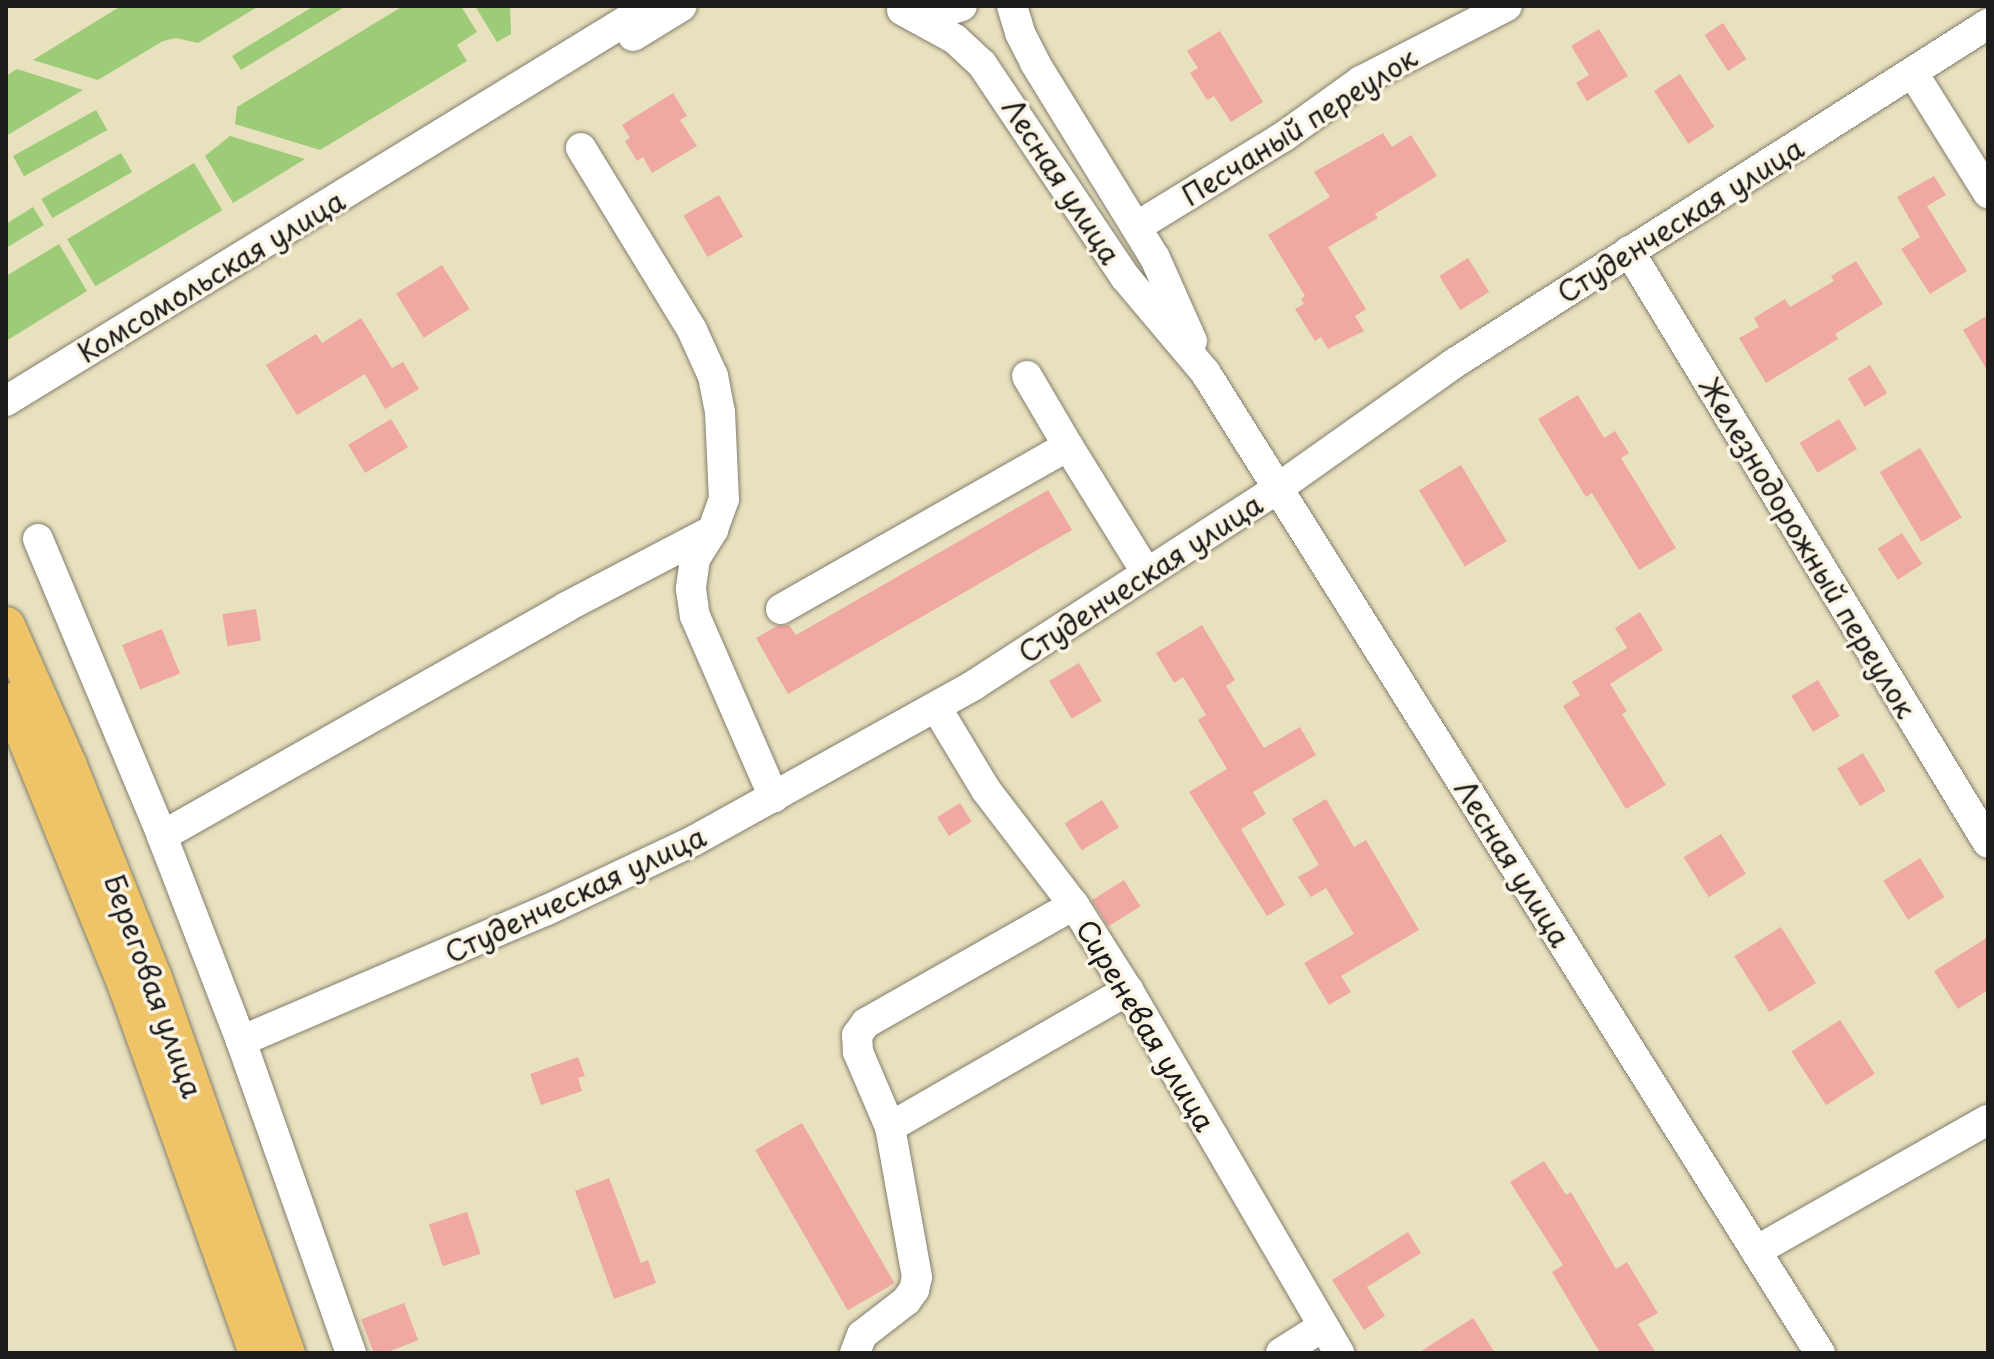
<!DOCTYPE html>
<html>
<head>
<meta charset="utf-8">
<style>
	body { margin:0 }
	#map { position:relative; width:1994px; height:1359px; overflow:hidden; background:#e8e1be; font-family:"Playpen Sans",sans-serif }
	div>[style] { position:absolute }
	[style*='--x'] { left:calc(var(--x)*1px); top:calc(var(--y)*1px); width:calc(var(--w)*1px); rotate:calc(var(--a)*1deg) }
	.green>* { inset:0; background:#9ecb78; transform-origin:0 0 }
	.building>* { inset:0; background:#f0a8a3; transform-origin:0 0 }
	.roads { filter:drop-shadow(0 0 2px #827e6d) drop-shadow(0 0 2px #827e6d) }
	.minor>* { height:30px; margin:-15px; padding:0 15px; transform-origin:15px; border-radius:15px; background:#fff }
	.major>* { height:38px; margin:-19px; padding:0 19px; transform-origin:19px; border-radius:19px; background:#efc469 }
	span { translate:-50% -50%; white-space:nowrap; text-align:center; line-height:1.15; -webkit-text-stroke:7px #fcf5e5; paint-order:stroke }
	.street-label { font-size:28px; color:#1c1c1c }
	.frame { position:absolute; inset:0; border:8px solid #1c1c1c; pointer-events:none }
</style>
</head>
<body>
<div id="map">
	<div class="green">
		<div style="clip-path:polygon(121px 6px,259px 6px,198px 43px,176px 38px,163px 41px,98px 80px,33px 60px)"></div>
		<div style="clip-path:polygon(314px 6px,346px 6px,241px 70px,232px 56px)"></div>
		<div style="clip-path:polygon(403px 6px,461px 6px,477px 32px,457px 45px,467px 61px,320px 150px,235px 124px,237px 107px)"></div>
		<div style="clip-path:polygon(475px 6px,510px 6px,511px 34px,497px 42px)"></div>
		<div style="clip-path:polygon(17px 69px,83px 90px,6px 136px,6px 76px)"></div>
		<div style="left:96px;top:110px;width:23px;height:95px;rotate:61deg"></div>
		<div style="clip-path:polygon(230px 136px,305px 159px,233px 203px,205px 156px)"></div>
		<div style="left:121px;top:153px;width:22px;height:92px;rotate:60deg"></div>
		<div style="left:194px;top:163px;width:55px;height:148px;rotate:59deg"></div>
		<div style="clip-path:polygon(33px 207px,44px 225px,6px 248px,6px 224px)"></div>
		<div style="clip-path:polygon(59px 244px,87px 291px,6px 341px,6px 276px)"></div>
	</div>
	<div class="building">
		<div style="left:1723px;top:23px;width:43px;height:22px;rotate:57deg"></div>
		<div style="clip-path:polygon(1599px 29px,1628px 76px,1587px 101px,1576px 83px,1589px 75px,1571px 46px)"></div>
		<div style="clip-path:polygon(1220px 31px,1263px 102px,1231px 122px,1214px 96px,1207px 100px,1190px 73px,1198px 68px,1187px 51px)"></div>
		<div style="left:1680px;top:74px;width:63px;height:31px;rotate:57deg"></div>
		<div style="clip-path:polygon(673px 93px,687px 116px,680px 120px,697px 146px,652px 173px,643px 157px,637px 161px,625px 141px,630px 138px,622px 125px)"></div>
		<div style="clip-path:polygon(1383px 133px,1392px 147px,1411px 135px,1437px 176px,1375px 214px,1378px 218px,1328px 247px,1366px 309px,1355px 316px,1364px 331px,1328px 349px,1321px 337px,1315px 341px,1295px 309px,1304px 304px,1301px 299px,1305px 296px,1268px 235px,1330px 197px,1314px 172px)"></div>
		<div style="clip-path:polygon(1934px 176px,1946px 195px,1927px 206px,1967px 271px,1930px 294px,1901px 249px,1920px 237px,1897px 197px)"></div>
		<div style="left:719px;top:195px;width:48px;height:41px;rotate:60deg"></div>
		<div style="left:1468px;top:258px;width:40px;height:34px;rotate:58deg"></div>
		<div style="clip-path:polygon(1856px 261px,1883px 304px,1835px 334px,1838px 339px,1766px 383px,1739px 338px,1759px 327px,1754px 318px,1785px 299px,1790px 307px,1834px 281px,1831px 276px)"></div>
		<div style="left:442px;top:265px;width:52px;height:54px;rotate:58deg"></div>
		<div style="clip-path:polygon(1988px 315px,1988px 372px,1963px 330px)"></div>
		<div style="clip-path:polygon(361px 318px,392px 368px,403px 362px,419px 389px,385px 409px,365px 374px,297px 415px,266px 365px,316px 334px,322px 343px)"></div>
		<div style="left:1870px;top:365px;width:33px;height:26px;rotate:59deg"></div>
		<div style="clip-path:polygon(1578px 395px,1604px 438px,1615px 431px,1629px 453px,1621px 458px,1676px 548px,1639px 570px,1592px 493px,1586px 497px,1538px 419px)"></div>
		<div style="left:391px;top:419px;width:33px;height:50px;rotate:59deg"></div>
		<div style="left:1839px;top:419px;width:35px;height:46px;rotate:59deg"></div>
		<div style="left:1920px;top:448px;width:81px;height:47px;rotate:59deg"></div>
		<div style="left:1461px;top:465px;width:89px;height:49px;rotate:59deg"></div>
		<div style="clip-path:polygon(1048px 490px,1072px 530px,788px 694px,756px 638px,777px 626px,789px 625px,796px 635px)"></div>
		<div style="left:1902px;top:533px;width:37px;height:29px;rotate:57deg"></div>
		<div style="left:256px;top:609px;width:32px;height:34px;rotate:81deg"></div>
		<div style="clip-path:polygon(1640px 612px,1663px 650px,1610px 684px,1627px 711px,1622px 714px,1666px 785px,1626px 809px,1563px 706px,1580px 695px,1572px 682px,1627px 648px,1615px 628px)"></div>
		<div style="clip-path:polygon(1202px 625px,1235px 680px,1226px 686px,1264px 748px,1300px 727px,1316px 755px,1253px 792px,1266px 814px,1241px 829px,1285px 905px,1267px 916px,1189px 792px,1227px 769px,1198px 720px,1206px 715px,1183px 677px,1174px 683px,1156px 653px)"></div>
		<div style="left:162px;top:629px;width:48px;height:43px;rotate:68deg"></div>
		<div style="left:1079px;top:663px;width:44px;height:35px;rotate:59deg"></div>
		<div style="left:1818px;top:680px;width:42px;height:31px;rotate:59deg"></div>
		<div style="left:1863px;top:753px;width:44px;height:30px;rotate:59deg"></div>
		<div style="clip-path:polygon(1326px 799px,1354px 847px,1366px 840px,1419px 930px,1341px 976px,1351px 992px,1329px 1005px,1304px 963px,1354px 934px,1326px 888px,1311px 897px,1298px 877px,1319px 865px,1292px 819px)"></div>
		<div style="left:1102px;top:800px;width:32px;height:44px;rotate:58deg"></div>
		<div style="left:960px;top:803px;width:22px;height:27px;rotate:58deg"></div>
		<div style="left:1721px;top:834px;width:47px;height:44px;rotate:58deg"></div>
		<div style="left:1920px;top:858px;width:46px;height:43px;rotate:58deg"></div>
		<div style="left:1124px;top:880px;width:31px;height:38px;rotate:58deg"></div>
		<div style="left:1781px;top:927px;width:66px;height:55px;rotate:58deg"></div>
		<div style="clip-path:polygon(1988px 937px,1988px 990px,1958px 1009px,1934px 971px)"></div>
		<div style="left:1840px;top:1020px;width:64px;height:58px;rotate:57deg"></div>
		<div style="clip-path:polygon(578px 1057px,585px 1076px,578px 1078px,582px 1091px,541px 1105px,530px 1074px)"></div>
		<div style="left:802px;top:1123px;width:185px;height:54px;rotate:60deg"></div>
		<div style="clip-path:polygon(1544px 1161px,1566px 1195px,1571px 1192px,1616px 1269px,1627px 1262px,1658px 1313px,1638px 1324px,1656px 1353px,1600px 1353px,1552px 1272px,1563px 1265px,1510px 1182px)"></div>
		<div style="clip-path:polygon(609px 1178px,641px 1263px,648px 1260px,656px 1283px,614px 1299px,575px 1191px)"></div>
		<div style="left:467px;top:1212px;width:44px;height:40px;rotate:72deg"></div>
		<div style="clip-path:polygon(1408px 1232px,1421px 1253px,1367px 1287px,1385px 1316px,1364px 1330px,1332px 1280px)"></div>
		<div style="left:404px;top:1303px;width:40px;height:46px;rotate:69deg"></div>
		<div style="clip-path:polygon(1473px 1318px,1495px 1353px,1418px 1353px)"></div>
	</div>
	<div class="roads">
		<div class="minor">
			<div style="--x:1012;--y:6;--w:28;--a:73"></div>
			<div style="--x:1020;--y:33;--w:34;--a:63"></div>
			<div style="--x:1035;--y:63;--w:229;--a:58.4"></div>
			<div style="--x:1155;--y:258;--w:91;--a:66"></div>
			<div style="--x:902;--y:10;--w:60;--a:28.7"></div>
			<div style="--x:955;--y:39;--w:37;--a:43"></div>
			<div style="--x:982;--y:64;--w:257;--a:56.1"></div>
			<div style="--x:1125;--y:277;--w:124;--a:49.9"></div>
			<div style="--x:1205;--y:372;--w:1158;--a:57.92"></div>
			<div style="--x:909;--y:12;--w:31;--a:2"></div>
			<div style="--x:940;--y:13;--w:23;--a:-18"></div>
			<div style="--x:633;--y:36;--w:57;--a:-31.5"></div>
			<div style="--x:1913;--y:73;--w:142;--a:58"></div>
			<div style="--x:581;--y:148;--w:213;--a:58.6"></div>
			<div style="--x:692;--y:330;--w:51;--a:65.5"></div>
			<div style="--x:713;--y:376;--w:37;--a:79"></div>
			<div style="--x:720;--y:412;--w:87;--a:87.4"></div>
			<div style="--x:724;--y:499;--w:33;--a:110"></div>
			<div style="--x:713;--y:530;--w:34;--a:122"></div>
			<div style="--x:695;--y:559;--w:30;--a:98"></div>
			<div style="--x:691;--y:589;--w:27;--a:82"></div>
			<div style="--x:695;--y:616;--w:198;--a:66.5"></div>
			<div style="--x:1136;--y:227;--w:172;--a:-31.5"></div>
			<div style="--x:1283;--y:137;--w:96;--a:-35.7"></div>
			<div style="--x:1361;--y:81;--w:164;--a:-27.2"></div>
			<div style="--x:1629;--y:251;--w:692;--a:58.77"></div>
			<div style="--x:1027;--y:376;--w:81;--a:59.6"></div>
			<div style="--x:6;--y:401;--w:755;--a:-31.52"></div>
			<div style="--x:38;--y:539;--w:322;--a:67.3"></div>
			<div style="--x:162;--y:836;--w:220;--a:68.9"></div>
			<div style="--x:241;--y:1041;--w:331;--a:70.6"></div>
			<div style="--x:781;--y:609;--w:330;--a:-29.6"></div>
			<div style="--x:1068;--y:446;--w:148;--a:58.2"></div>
			<div style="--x:936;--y:707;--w:97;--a:58.9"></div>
			<div style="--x:986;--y:790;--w:145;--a:52.6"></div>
			<div style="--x:1074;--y:905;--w:101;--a:57.6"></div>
			<div style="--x:1128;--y:990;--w:420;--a:59.8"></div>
			<div style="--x:162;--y:836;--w:464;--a:-29.5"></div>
			<div style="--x:566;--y:607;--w:166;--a:-27.6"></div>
			<div style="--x:241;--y:1041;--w:331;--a:-23.2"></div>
			<div style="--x:545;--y:911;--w:164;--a:-25.3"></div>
			<div style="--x:693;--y:841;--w:321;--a:-29"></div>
			<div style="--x:974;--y:685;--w:362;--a:-32.9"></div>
			<div style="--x:1278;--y:488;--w:214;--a:-35.3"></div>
			<div style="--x:1453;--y:364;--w:634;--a:-32.44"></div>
			<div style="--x:890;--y:1127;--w:275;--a:-29.9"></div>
			<div style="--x:1756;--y:1251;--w:266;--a:-29.5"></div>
			<div style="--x:855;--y:1353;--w:19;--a:-69"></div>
			<div style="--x:862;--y:1335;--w:56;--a:-37.7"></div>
			<div style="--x:906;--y:1301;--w:14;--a:-54"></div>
			<div style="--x:914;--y:1290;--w:13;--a:-77"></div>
			<div style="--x:917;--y:1277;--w:152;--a:-100.2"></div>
			<div style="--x:890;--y:1127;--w:82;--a:-113.1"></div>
			<div style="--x:858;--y:1052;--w:17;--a:-93"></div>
			<div style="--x:857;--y:1035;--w:15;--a:-53"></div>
			<div style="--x:866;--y:1023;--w:239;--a:-29.6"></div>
			<div style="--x:1281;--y:1353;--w:49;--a:-32.4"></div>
		</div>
		<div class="major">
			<div style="--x:6;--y:626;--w:153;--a:66.1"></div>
			<div style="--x:68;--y:766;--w:228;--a:68.2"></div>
			<div style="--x:153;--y:978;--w:398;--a:70.5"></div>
			<div style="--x:12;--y:702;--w:309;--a:67.9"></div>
			<div style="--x:128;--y:988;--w:387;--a:70.4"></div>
		</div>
	</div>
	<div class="street-label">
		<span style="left:1299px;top:126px;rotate:-32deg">Песчаный переулок</span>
		<span style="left:1062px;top:181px;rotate:57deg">Лесная улица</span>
		<span style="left:1680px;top:220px;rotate:-32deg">Студенческая улица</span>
		<span style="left:211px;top:276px;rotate:-31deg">Комсомольская улица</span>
		<span style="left:1808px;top:547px;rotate:59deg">Железнодорожный переулок</span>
		<span style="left:1140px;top:578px;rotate:-33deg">Студенческая улица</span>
		<span style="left:1513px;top:863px;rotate:58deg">Лесная улица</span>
		<span style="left:575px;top:894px;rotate:-25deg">Студенческая улица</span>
		<span style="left:154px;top:986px;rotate:70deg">Береговая улица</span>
		<span style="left:1146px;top:1025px;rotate:59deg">Сиреневая улица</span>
	</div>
	<div class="frame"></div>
</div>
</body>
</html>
